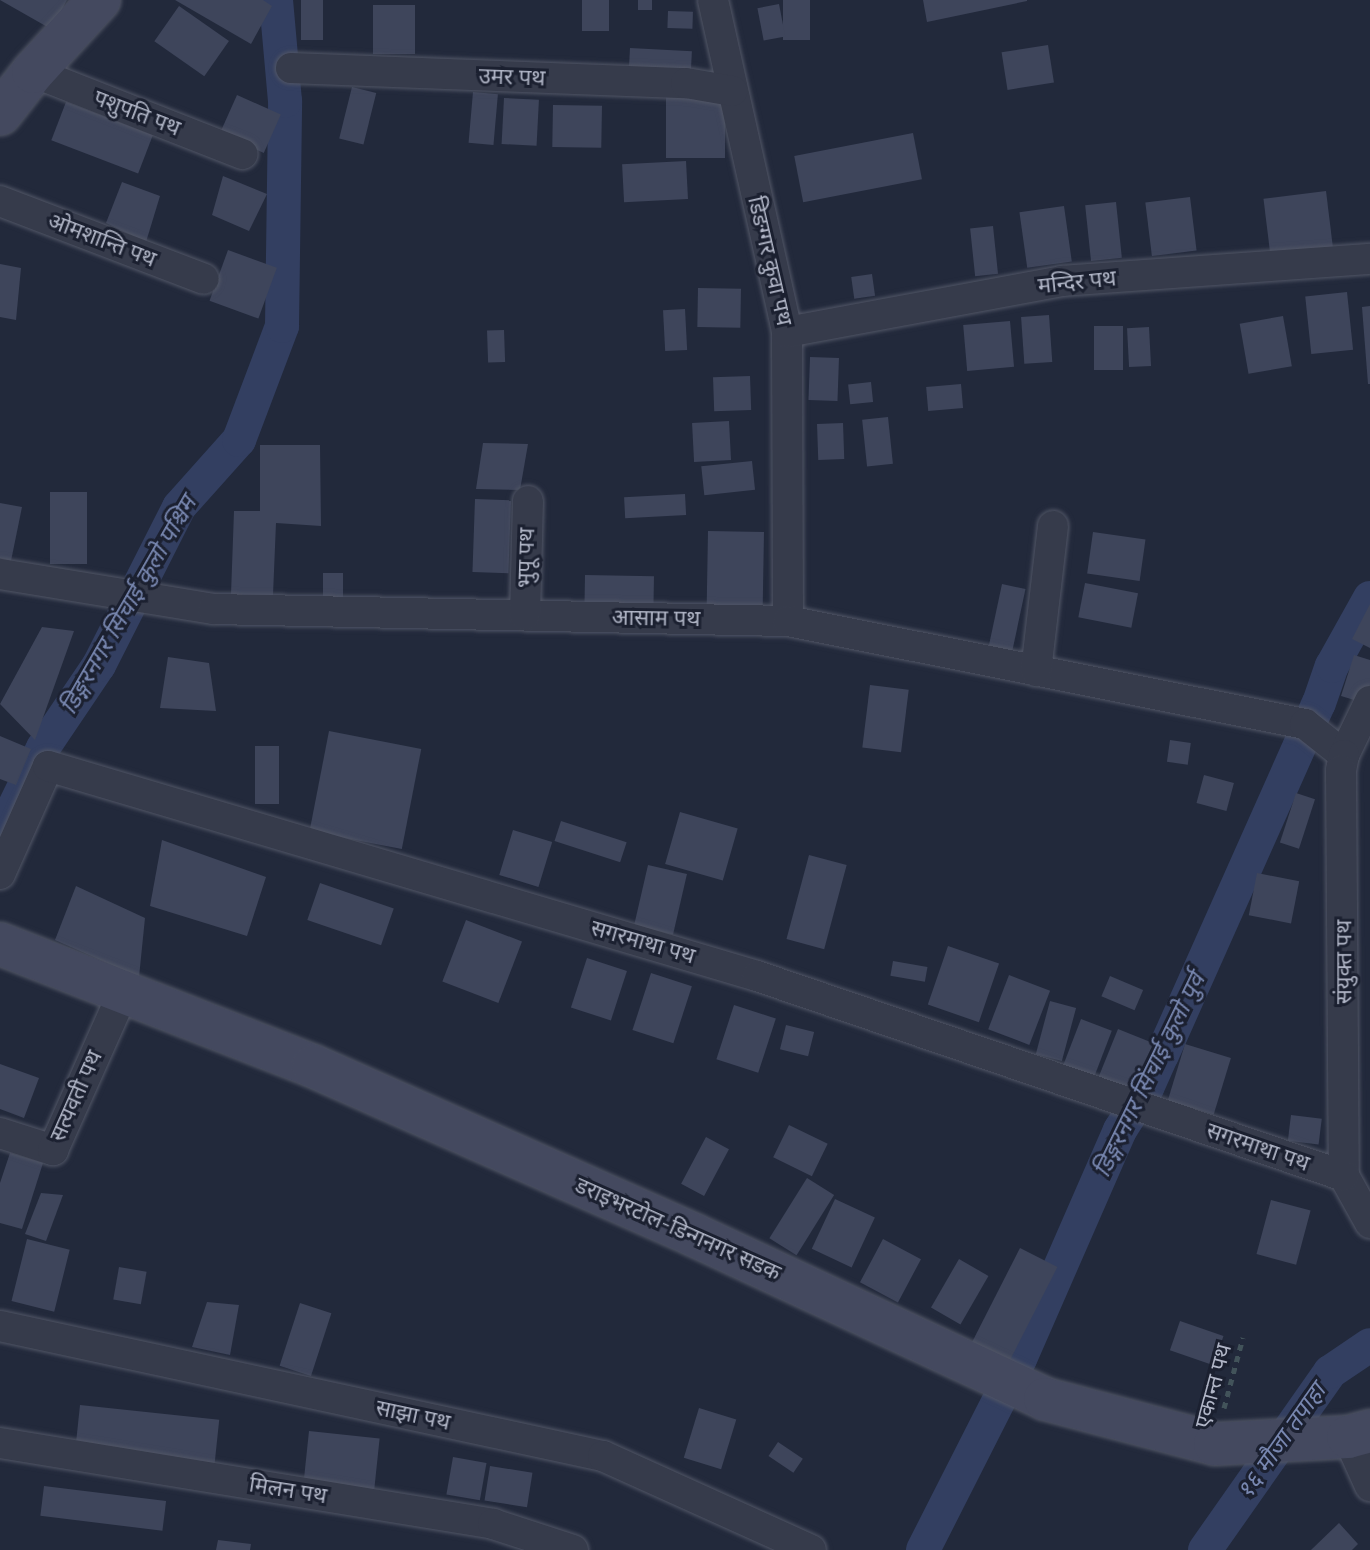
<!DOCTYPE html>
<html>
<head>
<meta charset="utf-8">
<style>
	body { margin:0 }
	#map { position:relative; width:1370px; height:1550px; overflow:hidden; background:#22293b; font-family:Mulish,"Noto Sans Devanagari",sans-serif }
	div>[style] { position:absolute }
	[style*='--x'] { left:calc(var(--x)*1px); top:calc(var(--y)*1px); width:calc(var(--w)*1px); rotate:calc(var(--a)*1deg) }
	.canal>* { height:34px; margin:-17px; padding:0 17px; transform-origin:17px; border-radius:17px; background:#333f61 }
	.building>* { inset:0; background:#3e455b; transform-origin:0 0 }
	.path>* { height:5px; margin-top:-2.5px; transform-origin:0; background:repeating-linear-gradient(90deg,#42535a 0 6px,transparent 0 12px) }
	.roads { filter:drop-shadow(0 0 2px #515666) drop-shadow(0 0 2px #515666) }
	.street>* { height:30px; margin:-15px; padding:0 15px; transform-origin:15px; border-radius:15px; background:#363b4b }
	.secondary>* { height:42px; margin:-21px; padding:0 21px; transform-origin:21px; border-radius:21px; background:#44495f }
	span { translate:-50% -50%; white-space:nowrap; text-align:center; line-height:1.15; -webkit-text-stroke:6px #1b2030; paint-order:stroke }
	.street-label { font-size:22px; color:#b1b6c7 }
	.water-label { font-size:24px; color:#7887b0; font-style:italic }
</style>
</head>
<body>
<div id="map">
	<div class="canal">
		<div style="--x:0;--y:836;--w:98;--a:-64"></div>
		<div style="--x:43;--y:748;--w:100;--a:-56"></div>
		<div style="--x:99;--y:665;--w:177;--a:-63.1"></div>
		<div style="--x:179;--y:507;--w:90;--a:-48.2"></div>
		<div style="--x:239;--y:440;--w:122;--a:-69.3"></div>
		<div style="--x:282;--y:326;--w:225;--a:-89.2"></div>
		<div style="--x:285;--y:101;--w:101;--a:-95.1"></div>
		<div style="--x:923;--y:1550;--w:214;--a:-63.1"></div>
		<div style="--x:1020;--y:1359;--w:250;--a:-66.4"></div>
		<div style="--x:1120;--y:1130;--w:50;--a:-57.3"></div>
		<div style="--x:1147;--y:1088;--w:36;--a:-66"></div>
		<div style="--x:1162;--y:1055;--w:385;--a:-66"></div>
		<div style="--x:1319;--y:703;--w:39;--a:-71"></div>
		<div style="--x:1332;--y:666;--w:78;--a:-60.8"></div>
		<div style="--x:1205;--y:1550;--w:218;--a:-54.9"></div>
		<div style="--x:1330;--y:1372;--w:48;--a:-34"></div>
	</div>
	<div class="building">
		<div style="clip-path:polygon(0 0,67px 0,51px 29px)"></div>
		<div style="clip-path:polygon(175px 0,263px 0,272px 6px,251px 44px)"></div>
		<div style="left:301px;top:0;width:22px;height:40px"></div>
		<div style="left:582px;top:0;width:27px;height:31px"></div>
		<div style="left:638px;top:0;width:14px;height:10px"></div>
		<div style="left:783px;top:0;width:27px;height:40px"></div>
		<div style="clip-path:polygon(923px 0,1027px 0,1027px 1px,927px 22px)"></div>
		<div style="left:779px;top:4px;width:33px;height:22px;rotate:79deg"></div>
		<div style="left:373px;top:5px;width:42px;height:49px"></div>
		<div style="left:179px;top:6px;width:61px;height:43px;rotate:35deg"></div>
		<div style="left:668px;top:11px;width:25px;height:17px;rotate:2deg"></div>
		<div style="left:1048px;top:45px;width:38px;height:47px;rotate:81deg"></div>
		<div style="left:630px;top:48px;width:62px;height:24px;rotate:3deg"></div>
		<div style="left:352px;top:87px;width:25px;height:53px;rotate:14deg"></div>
		<div style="left:473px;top:92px;width:25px;height:51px;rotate:5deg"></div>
		<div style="left:237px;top:95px;width:48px;height:42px;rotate:24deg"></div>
		<div style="left:666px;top:95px;width:59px;height:63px"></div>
		<div style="left:504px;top:98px;width:35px;height:46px;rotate:3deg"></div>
		<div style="left:66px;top:102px;width:93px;height:41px;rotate:21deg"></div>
		<div style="left:553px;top:105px;width:49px;height:42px;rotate:1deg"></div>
		<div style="left:913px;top:133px;width:47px;height:121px;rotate:79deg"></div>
		<div style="left:686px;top:161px;width:38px;height:64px;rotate:87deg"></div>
		<div style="clip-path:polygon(223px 176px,267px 194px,249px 231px,212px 215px)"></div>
		<div style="clip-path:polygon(122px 182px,160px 196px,146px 242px,106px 223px)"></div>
		<div style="left:1326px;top:191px;width:61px;height:63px;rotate:83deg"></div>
		<div style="left:1190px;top:197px;width:54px;height:45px;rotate:83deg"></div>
		<div style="left:1116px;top:202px;width:56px;height:31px;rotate:84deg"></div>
		<div style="left:1064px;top:206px;width:56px;height:45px;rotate:82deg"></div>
		<div style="left:993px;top:226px;width:48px;height:23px;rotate:84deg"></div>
		<div style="left:228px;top:250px;width:52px;height:54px;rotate:20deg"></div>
		<div style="clip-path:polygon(0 264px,21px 268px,16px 320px,0 317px)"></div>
		<div style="left:872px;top:274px;width:22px;height:21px;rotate:82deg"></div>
		<div style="left:698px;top:288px;width:43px;height:39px;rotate:1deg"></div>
		<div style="left:1347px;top:292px;width:58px;height:42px;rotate:84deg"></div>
		<div style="clip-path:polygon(1370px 306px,1370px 384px,1368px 384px,1362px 307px)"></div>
		<div style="left:685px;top:309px;width:41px;height:22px;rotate:87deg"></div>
		<div style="left:1049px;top:315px;width:47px;height:28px;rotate:86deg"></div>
		<div style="left:1283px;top:316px;width:51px;height:44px;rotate:80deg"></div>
		<div style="left:1010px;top:321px;width:46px;height:47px;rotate:85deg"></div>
		<div style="left:1094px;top:326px;width:29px;height:44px"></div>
		<div style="left:1149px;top:327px;width:39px;height:22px;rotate:87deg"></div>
		<div style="left:504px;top:330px;width:32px;height:17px;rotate:88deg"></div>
		<div style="left:810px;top:357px;width:29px;height:43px;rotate:2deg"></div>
		<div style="left:750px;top:376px;width:34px;height:37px;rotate:88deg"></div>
		<div style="left:871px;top:382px;width:20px;height:23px;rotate:84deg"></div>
		<div style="left:961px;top:384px;width:24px;height:35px;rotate:85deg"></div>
		<div style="left:888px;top:417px;width:47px;height:26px;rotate:84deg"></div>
		<div style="left:729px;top:421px;width:39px;height:37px;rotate:87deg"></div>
		<div style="left:843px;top:423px;width:36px;height:26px;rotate:88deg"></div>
		<div style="clip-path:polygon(483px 443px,528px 444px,520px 490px,476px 489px)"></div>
		<div style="clip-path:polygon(260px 445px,320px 445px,321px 526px,276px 523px,273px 595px,231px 594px,234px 511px,260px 511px)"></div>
		<div style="left:752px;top:461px;width:29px;height:51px;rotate:84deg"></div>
		<div style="left:50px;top:492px;width:37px;height:72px"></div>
		<div style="left:685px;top:494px;width:21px;height:61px;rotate:87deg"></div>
		<div style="left:475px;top:499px;width:36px;height:73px;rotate:2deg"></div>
		<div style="clip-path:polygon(0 503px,22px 507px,11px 561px,0 558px)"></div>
		<div style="left:708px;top:531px;width:56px;height:77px;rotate:1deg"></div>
		<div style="left:1093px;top:532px;width:53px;height:42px;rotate:8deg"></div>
		<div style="left:323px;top:573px;width:20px;height:31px"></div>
		<div style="left:585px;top:575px;width:69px;height:31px;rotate:1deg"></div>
		<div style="left:1085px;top:583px;width:54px;height:35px;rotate:11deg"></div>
		<div style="left:1002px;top:584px;width:24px;height:63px;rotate:12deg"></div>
		<div style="clip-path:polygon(1370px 604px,1370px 648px,1352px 639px)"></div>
		<div style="clip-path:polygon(42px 627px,74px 631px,35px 740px,0 704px)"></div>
		<div style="clip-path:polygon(1354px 655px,1370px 660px,1370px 684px,1364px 703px,1341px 696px)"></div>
		<div style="clip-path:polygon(168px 657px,209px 663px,216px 711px,160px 708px)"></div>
		<div style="left:870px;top:685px;width:39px;height:63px;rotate:7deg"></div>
		<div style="left:329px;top:731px;width:94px;height:102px;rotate:11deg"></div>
		<div style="clip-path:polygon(0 736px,31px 749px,16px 785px,0 779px)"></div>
		<div style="left:1170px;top:740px;width:21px;height:22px;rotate:8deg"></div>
		<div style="left:255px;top:746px;width:24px;height:58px"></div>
		<div style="left:1204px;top:775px;width:31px;height:29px;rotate:15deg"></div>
		<div style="left:1296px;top:793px;width:20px;height:52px;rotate:18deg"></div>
		<div style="left:680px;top:812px;width:60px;height:54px;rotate:16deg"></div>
		<div style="left:561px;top:821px;width:69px;height:21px;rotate:18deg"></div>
		<div style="left:513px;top:830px;width:41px;height:47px;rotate:17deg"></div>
		<div style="clip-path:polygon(162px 840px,266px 877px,247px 936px,150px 906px)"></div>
		<div style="left:809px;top:855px;width:39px;height:87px;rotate:15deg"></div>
		<div style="left:648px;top:865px;width:40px;height:62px;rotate:13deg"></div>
		<div style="left:1257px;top:873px;width:43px;height:43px;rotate:11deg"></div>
		<div style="left:320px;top:883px;width:78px;height:39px;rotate:19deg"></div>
		<div style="clip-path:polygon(76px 886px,145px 918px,139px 977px,55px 940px)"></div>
		<div style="left:466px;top:920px;width:60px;height:66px;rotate:21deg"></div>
		<div style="left:948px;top:946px;width:54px;height:62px;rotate:19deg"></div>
		<div style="left:587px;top:958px;width:42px;height:52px;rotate:18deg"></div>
		<div style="left:893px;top:961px;width:35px;height:15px;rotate:10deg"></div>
		<div style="left:651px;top:973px;width:43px;height:60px;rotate:18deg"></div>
		<div style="left:1009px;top:975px;width:44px;height:58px;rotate:21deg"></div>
		<div style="left:1110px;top:976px;width:36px;height:22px;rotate:23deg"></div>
		<div style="left:1050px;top:1001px;width:27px;height:55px;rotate:15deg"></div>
		<div style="left:734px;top:1005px;width:44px;height:57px;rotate:18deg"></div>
		<div style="left:1081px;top:1019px;width:33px;height:51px;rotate:21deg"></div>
		<div style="left:786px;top:1025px;width:29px;height:25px;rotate:14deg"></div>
		<div style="left:1118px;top:1029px;width:45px;height:54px;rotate:22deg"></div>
		<div style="left:1185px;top:1044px;width:48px;height:59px;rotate:17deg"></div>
		<div style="clip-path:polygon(0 1064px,39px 1078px,24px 1118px,0 1109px)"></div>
		<div style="left:1291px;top:1115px;width:31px;height:26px;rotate:7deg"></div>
		<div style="left:789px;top:1125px;width:43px;height:36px;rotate:26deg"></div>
		<div style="left:706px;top:1137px;width:26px;height:53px;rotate:28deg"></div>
		<div style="clip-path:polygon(10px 1153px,43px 1163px,22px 1229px,0 1223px,0 1183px)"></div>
		<div style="left:807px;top:1178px;width:32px;height:71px;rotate:32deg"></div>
		<div style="clip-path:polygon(41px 1193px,63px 1195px,46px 1241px,25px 1234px)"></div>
		<div style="left:835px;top:1199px;width:44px;height:55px;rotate:25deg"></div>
		<div style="left:1271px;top:1200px;width:41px;height:56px;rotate:15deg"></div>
		<div style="left:27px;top:1239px;width:44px;height:64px;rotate:14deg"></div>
		<div style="left:883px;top:1239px;width:43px;height:49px;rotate:28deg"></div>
		<div style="left:1020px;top:1248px;width:42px;height:106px;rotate:27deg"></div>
		<div style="left:959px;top:1259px;width:34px;height:56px;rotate:30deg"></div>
		<div style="left:119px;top:1267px;width:28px;height:33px;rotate:10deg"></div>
		<div style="clip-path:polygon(207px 1302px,239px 1305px,230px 1355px,192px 1347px)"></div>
		<div style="left:300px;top:1303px;width:33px;height:66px;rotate:18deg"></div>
		<div style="left:1180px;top:1321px;width:46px;height:31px;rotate:19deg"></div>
		<div style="left:80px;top:1405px;width:140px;height:44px;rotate:6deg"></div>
		<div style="left:699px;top:1408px;width:39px;height:52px;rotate:17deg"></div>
		<div style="left:309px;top:1431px;width:71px;height:54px;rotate:6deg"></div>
		<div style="left:778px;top:1442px;width:30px;height:17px;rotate:34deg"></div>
		<div style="left:453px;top:1457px;width:34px;height:38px;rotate:10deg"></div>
		<div style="left:490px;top:1466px;width:43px;height:35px;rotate:9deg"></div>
		<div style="left:44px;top:1486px;width:123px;height:30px;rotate:7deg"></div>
		<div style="clip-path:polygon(1339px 1523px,1358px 1544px,1352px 1550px,1311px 1550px)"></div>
		<div style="clip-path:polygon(218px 1540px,251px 1544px,250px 1550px,216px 1550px)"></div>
	</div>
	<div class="path">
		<div style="--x:1224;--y:1408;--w:73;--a:-75"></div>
	</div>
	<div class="roads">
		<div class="street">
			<div style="--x:713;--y:0;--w:340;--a:77.4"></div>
			<div style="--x:787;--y:332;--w:289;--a:89.8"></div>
			<div style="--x:291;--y:68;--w:395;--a:2.2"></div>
			<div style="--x:686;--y:83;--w:47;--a:9.9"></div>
			<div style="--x:33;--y:72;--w:225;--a:21.4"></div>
			<div style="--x:0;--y:201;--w:218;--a:20.9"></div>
			<div style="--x:787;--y:332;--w:280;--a:-10.5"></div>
			<div style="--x:1062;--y:281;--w:309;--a:-4.1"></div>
			<div style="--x:0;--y:574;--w:216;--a:9.3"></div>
			<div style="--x:213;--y:609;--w:575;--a:1.2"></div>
			<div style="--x:788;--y:621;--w:527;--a:11.27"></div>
			<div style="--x:1305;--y:724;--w:50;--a:38.5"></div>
			<div style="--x:525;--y:615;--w:114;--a:-88.5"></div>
			<div style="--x:1036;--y:671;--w:146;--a:-83.3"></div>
			<div style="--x:1370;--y:701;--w:60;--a:115.7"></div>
			<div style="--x:1344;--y:755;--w:15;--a:101"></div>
			<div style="--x:1341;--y:770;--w:406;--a:89.6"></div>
			<div style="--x:1344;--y:1176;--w:54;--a:61"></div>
			<div style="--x:0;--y:874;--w:118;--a:-66"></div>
			<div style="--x:48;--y:766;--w:739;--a:16.5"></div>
			<div style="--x:757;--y:976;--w:620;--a:18.81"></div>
			<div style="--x:0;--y:1133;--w:56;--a:17.8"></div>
			<div style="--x:53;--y:1150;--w:172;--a:-66"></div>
			<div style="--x:0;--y:1326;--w:617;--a:12.17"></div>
			<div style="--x:603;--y:1456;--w:228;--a:24.3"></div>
			<div style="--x:1348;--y:1437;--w:54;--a:65.8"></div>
			<div style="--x:0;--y:1443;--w:500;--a:9.3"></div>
			<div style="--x:493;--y:1524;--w:84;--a:18"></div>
		</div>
		<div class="secondary">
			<div style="--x:0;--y:114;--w:53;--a:-51.8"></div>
			<div style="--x:33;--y:72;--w:98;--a:-47.5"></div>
			<div style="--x:0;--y:944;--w:336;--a:21.3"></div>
			<div style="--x:313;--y:1066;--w:417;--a:23.9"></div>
			<div style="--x:694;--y:1235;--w:387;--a:25"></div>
			<div style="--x:1045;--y:1399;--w:176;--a:14.8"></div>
			<div style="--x:1215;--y:1444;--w:133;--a:-3"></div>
			<div style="--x:1348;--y:1437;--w:23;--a:-15"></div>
		</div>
	</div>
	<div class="street-label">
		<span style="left:512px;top:77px;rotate:2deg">उमर पथ</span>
		<span style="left:137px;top:113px;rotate:21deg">पशुपति पथ</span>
		<span style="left:102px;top:240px;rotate:21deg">ओमशान्ति पथ</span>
		<span style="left:770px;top:261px;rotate:77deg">डिङग्गर कुवा पथ</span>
		<span style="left:1077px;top:282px;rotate:-6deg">मन्दिर पथ</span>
		<span style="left:526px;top:558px;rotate:-88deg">भुपू पथ</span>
		<span style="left:656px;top:618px;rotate:1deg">आसाम पथ</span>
		<span style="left:643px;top:942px;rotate:16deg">सगरमाथा पथ</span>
		<span style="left:1344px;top:962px;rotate:-90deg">संयुक्त पथ</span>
		<span style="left:76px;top:1096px;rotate:-66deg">सत्यवती पथ</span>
		<span style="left:1258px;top:1147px;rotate:19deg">सगरमाथा पथ</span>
		<span style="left:678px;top:1229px;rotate:24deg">डराइभरटोल-डिन्गनगर सडक</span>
		<span style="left:1213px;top:1386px;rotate:-75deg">एकान्त पथ</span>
		<span style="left:413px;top:1415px;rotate:12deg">साझा पथ</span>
		<span style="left:288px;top:1490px;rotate:9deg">मिलन पथ</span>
	</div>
	<div class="water-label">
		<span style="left:128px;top:605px;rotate:-60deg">डिङ्गरनगर सिंचाई कुलो पश्चिम</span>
		<span style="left:1149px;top:1075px;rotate:-64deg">डिङ्गरनगर सिंचाई कुलो पुर्व</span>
		<span style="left:1281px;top:1441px;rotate:-55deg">१६ मौजा तपाहा</span>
	</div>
</div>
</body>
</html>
